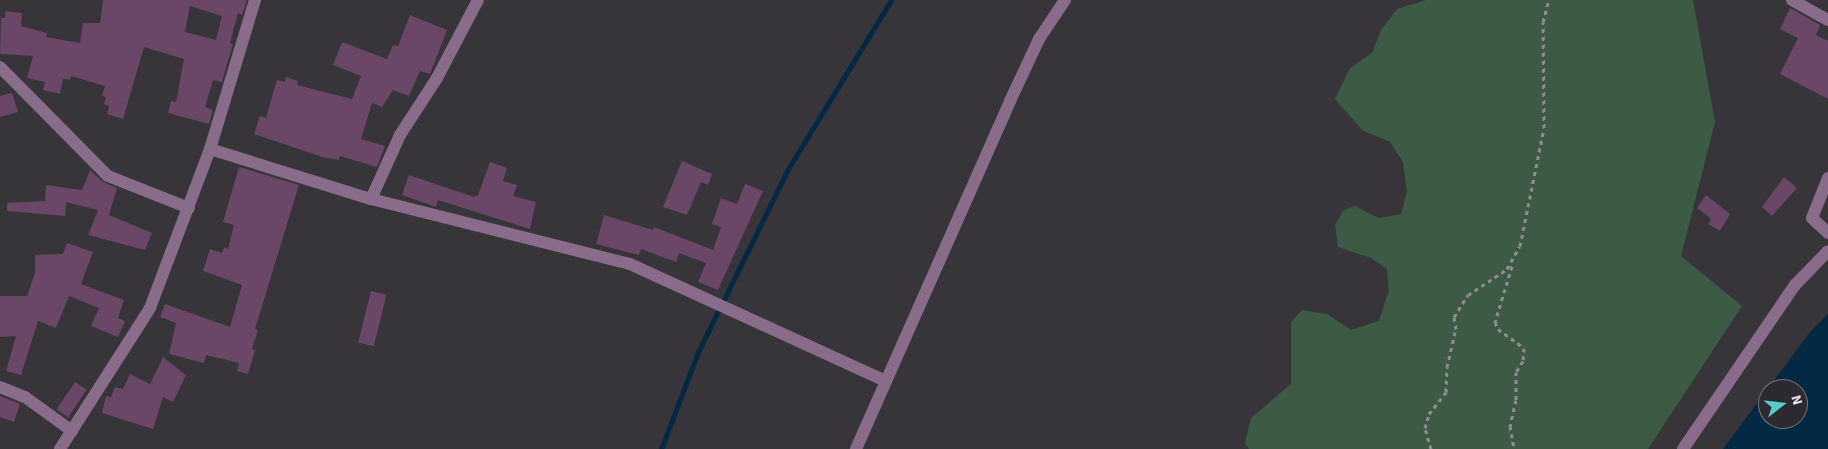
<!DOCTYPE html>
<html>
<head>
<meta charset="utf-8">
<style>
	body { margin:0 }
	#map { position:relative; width:1828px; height:449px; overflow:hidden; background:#37343a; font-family:"Source Sans 3",sans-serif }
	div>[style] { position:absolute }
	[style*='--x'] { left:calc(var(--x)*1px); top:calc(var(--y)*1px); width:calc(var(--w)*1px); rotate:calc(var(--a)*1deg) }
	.green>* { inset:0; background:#3d5b44 }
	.water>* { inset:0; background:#022844 }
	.stream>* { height:5px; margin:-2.5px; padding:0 2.5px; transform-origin:2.5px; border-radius:2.5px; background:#022844 }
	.building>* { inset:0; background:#6a4766; transform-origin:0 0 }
	.path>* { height:3px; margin-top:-1.5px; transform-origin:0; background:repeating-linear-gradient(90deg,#8f8d92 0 4px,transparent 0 8px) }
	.minor>* { height:12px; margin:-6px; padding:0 6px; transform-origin:6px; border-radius:6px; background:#896c8a }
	span { translate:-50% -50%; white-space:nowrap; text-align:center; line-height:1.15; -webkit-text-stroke:4px #2c2a30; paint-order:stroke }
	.north { position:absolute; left:1758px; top:379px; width:50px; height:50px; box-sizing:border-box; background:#2c2a30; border:1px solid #77757a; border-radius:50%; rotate:74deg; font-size:14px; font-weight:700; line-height:20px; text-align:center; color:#e8e6ea }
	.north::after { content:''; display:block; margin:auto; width:18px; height:22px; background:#54cdc8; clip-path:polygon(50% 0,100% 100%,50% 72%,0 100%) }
</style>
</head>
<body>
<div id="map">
	<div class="green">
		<div style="clip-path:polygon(1426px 0,1693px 0,1715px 122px,1681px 256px,1742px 306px,1648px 449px,1249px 449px,1245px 443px,1251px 418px,1291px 384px,1291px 322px,1302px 310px,1327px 314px,1351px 330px,1379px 321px,1389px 290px,1387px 269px,1371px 258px,1338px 247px,1335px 225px,1343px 211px,1354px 206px,1379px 218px,1401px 214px,1407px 192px,1403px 162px,1390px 142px,1362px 130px,1335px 99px,1350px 68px,1372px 53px,1381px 30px,1397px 9px)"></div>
	</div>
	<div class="water">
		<div style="clip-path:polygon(evenodd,1828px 314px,1828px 449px,1723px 449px,1810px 332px,1828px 314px,1768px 389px,1798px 389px,1798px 419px,1768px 419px,1768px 389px)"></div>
	</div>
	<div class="stream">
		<div style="--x:661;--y:449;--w:104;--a:-69.1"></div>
		<div style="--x:698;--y:352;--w:204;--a:-63.8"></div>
		<div style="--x:788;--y:169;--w:198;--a:-58.6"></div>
	</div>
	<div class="building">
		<div style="clip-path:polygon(evenodd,103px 0,247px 0,242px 15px,238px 13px,230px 43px,233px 44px,222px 82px,213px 80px,205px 107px,213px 110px,209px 124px,168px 113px,171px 101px,176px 102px,184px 59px,144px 47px,123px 119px,107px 114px,109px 106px,104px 104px,106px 98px,102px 95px,105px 86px,71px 76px,70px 80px,63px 79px,60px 94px,43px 90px,45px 82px,27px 78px,33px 56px,0 54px,1px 18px,5px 18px,5px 11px,22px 13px,21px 26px,47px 33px,46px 37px,80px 43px,83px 23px,100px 23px,103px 0,190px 6px,222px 16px,216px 40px,185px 32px,190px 6px)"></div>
		<div style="clip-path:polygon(1790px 8px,1820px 25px,1816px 35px,1828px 41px,1828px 99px,1780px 74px,1798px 38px,1780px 29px)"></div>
		<div style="clip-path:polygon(410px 15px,447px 30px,430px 74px,420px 71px,409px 96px,393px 90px,382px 107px,372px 103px,361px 139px,385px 146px,377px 167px,340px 156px,339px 160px,322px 157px,254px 134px,260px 116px,266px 118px,277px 80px,285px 82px,286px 77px,298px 81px,297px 85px,352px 99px,361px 76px,333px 65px,342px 42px,387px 59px,393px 45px,398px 46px)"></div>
		<div style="clip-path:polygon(12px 93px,18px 112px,0 117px,0 96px)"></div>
		<div style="clip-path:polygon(682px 161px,712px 174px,708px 185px,701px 182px,687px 215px,663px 207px)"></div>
		<div style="clip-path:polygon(490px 162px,507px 168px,503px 181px,517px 185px,513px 196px,536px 202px,530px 229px,438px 200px,436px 207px,402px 195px,409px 175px,474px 197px,478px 195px)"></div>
		<div style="clip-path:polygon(239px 167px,299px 185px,255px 329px,258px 330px,252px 349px,255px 350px,248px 374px,237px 371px,239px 363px,206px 355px,204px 363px,169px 354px,176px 323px,160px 317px,165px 304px,230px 327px,242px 285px,203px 271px,210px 249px,222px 253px,224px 247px,228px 249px,234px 225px,223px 222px)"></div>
		<div style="clip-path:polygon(90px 170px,103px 182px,117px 188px,109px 215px,152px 233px,145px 250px,88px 235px,98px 210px,66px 202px,65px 216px,7px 211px,7px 203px,45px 201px,46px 185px,82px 190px)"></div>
		<div style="clip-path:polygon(1784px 177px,1797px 188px,1772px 216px,1762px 207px)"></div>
		<div style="clip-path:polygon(745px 184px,763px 191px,718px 290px,698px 282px,706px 263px,679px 253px,676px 262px,641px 249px,639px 255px,596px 244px,604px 215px,653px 230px,654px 227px,713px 250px,721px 227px,712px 224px,721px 198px,737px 204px)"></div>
		<div style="clip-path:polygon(1706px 195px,1730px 214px,1720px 231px,1708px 224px,1711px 220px,1708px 216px,1697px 208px)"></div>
		<div style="clip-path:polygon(67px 243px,93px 252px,81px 284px,124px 300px,118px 318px,125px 321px,118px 337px,91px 326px,99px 308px,69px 296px,56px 328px,38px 321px,21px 375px,6px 371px,16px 336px,0 337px,0 296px,27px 296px,35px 273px,35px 255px,63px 254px)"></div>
		<div style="left:371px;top:291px;width:16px;height:53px;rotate:14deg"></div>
		<div style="clip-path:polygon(163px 357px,186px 375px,173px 402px,163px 397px,153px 429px,102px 413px,106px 396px,111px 397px,115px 387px,123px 389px,130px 374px,150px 384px)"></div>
		<div style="left:75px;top:382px;width:14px;height:33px;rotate:34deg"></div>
		<div style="clip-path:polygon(0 396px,20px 404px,14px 422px,0 417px)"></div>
	</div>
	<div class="path">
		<div style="--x:1512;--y:266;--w:59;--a:106.9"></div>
		<div style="--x:1495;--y:322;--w:8;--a:67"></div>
		<div style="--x:1498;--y:329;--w:32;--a:36"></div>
		<div style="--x:1524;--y:348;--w:13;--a:94"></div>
		<div style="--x:1523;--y:361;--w:13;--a:122"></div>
		<div style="--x:1516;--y:372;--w:28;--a:90"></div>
		<div style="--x:1516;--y:400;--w:27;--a:103"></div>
		<div style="--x:1510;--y:426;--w:23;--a:80"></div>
		<div style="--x:1431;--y:449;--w:22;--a:-106"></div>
		<div style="--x:1425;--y:428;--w:15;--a:-74"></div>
		<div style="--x:1429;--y:414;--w:28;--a:-52"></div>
		<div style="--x:1446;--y:392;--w:25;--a:-88"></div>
		<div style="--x:1447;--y:367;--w:39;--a:-77"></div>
		<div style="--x:1456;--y:329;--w:12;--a:-99"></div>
		<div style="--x:1454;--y:317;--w:26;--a:-58"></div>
		<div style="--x:1468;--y:295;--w:47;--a:-33.7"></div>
		<div style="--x:1507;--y:269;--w:26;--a:-61"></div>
		<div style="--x:1520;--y:246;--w:120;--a:-78.5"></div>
		<div style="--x:1544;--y:128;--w:106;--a:-90.5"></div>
		<div style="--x:1543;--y:22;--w:23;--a:-75"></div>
	</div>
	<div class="minor">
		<div style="--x:1792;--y:0;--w:41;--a:29.1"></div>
		<div style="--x:0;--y:67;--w:153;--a:45.3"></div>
		<div style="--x:108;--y:176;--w:87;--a:21.6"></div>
		<div style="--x:210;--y:149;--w:169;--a:17.3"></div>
		<div style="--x:371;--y:199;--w:267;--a:14.1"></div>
		<div style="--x:630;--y:264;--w:281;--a:24.6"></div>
		<div style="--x:1828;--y:178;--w:43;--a:111.8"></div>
		<div style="--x:1812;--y:218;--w:22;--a:43"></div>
		<div style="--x:371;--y:199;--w:70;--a:-65.6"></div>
		<div style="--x:400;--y:135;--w:68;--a:-57"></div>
		<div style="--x:437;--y:78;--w:88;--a:-62.3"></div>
		<div style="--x:0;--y:387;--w:27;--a:22"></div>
		<div style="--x:25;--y:397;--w:58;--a:35.9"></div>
		<div style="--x:60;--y:449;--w:167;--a:-57.4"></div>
		<div style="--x:150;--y:308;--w:170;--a:-69.3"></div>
		<div style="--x:210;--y:149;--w:156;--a:-73.2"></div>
		<div style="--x:856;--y:449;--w:381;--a:-66.1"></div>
		<div style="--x:1010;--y:101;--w:68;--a:-64.9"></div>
		<div style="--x:1039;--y:39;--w:47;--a:-56.3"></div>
		<div style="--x:1683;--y:449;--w:199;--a:-55.7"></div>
		<div style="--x:1795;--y:285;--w:47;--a:-45.9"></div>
	</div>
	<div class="north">N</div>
</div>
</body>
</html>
